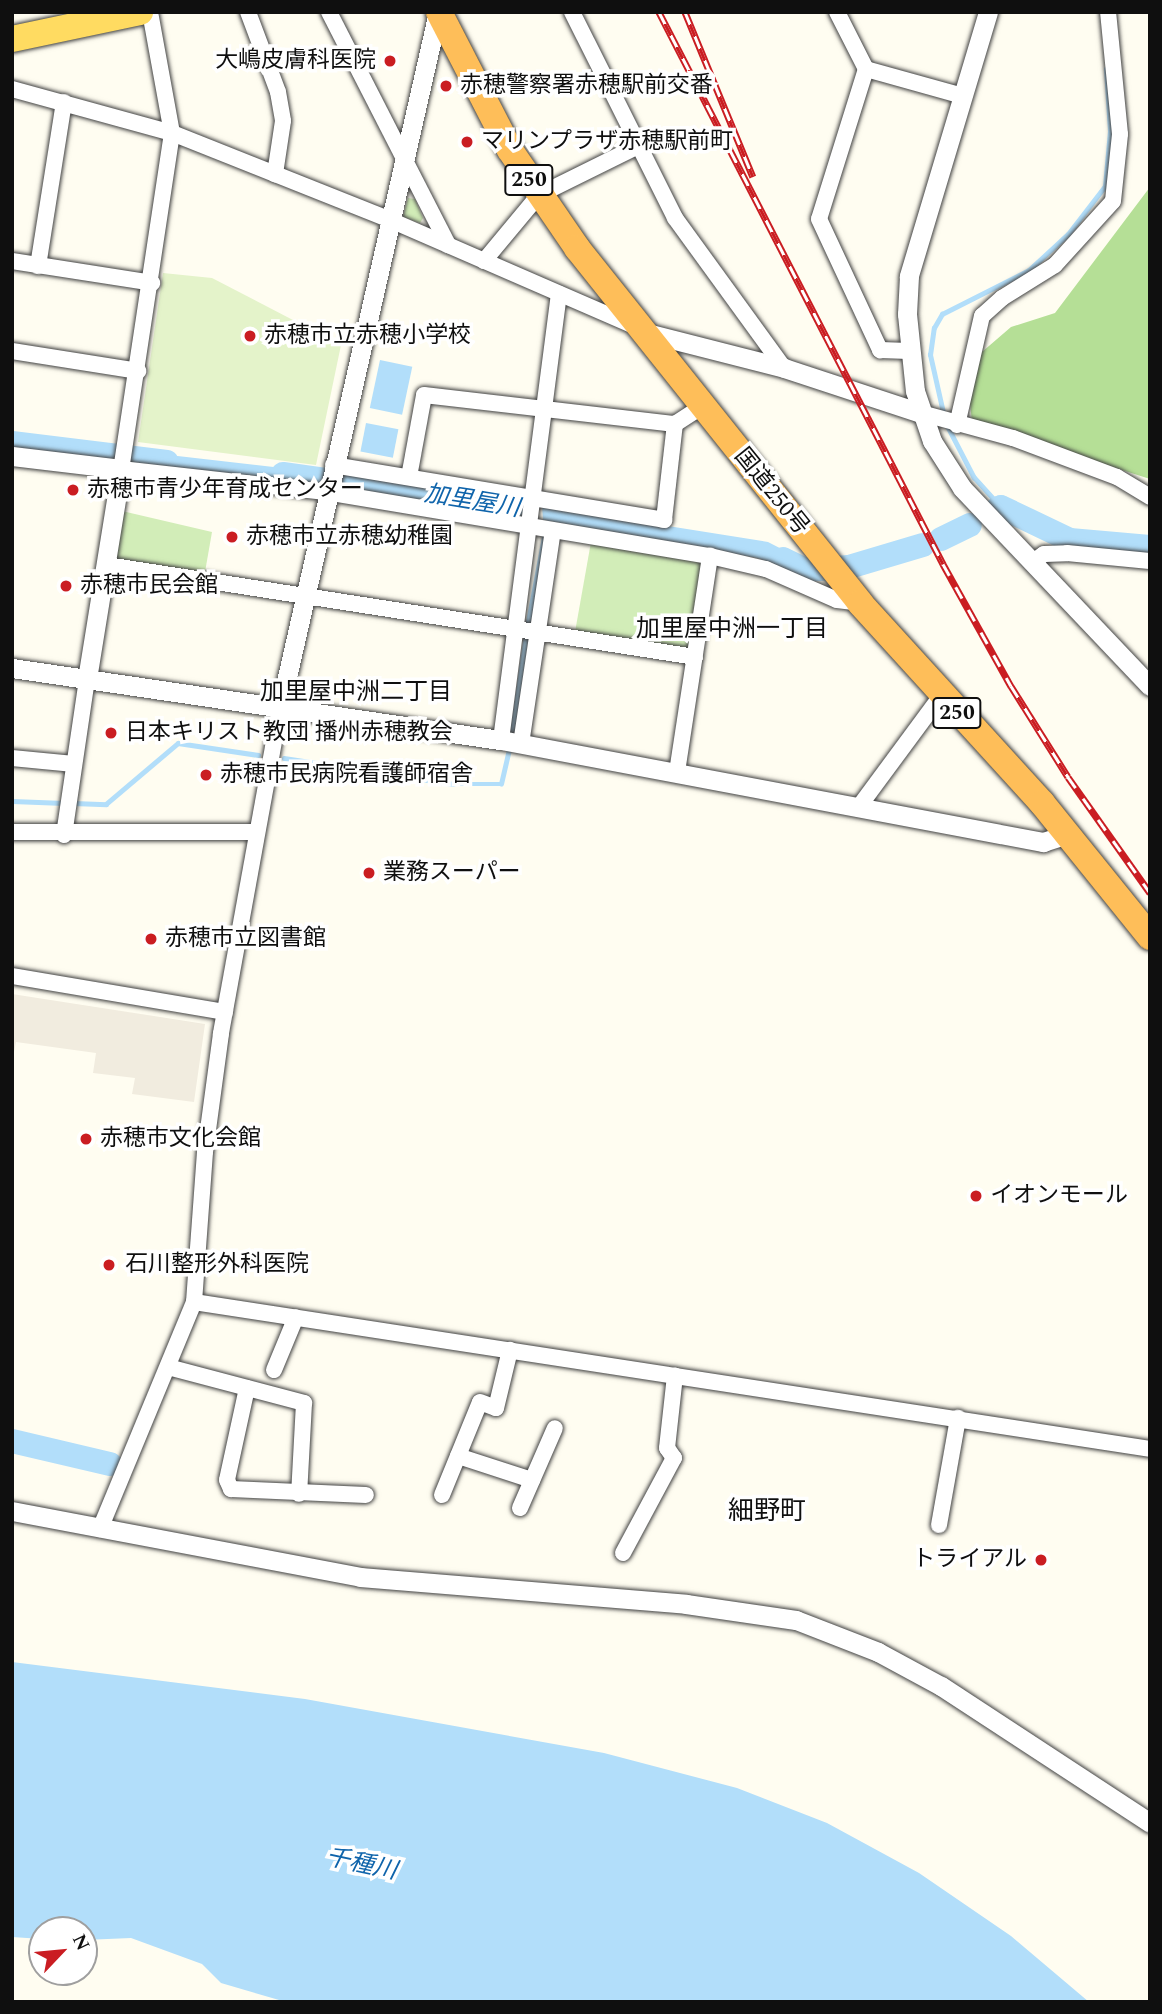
<!DOCTYPE html>
<html>
<head>
<meta charset="utf-8">
<style>
	body { margin:0 }
	#map { position:relative; width:1162px; height:2014px; overflow:hidden; background:#fffdf1; font-family:Spectral,"Noto Sans JP",serif }
	div>[style] { position:absolute }
	[style*='--x'] { left:calc(var(--x)*1px); top:calc(var(--y)*1px); width:calc(var(--w)*1px); rotate:calc(var(--a)*1deg) }
	.green>* { inset:0; background:#d2edb8 }
	.forest>* { inset:0; background:#b5df96 }
	.pitch>* { inset:0; background:#e4f3ca }
	.plaza>* { inset:0; background:#f1ecdf }
	.water>* { inset:0; background:#b2defa; transform-origin:0 0 }
	.stream>* { height:4.5px; margin:-2.25px; padding:0 2.25px; transform-origin:2.25px; border-radius:2.25px; background:#b2defa }
	.river>* { height:24px; margin:-12px; padding:0 12px; transform-origin:12px; border-radius:12px; background:#b2defa }
	.roads { filter:drop-shadow(0 0 2px #424242) drop-shadow(0 0 2px #424242) }
	.minor>* { height:16px; margin:-8px; padding:0 8px; transform-origin:8px; border-radius:8px; background:#fff }
	.tertiary>* { height:19px; margin:-9.5px; padding:0 9.5px; transform-origin:9.5px; border-radius:9.5px; background:#fff }
	.primary>* { height:26px; margin:-13px; padding:0 13px; transform-origin:13px; border-radius:13px; background:#ffdb61 }
	.trunk>* { height:26px; margin:-13px; padding:0 13px; transform-origin:13px; border-radius:13px; background:#febe59 }
	.rail>* { height:7px; margin-top:-3.5px; transform-origin:0; background:repeating-linear-gradient(90deg,#fff 0 13px,#ca1d22 0 26px); box-sizing:border-box; border-block:2px solid #ca1d22 }
	.dots>* { width:19px; height:19px; translate:-50% -50%; box-sizing:border-box; border:4px solid #fff; border-radius:50% }
	span { translate:-50% -50%; white-space:nowrap; text-align:center; line-height:1.15; -webkit-text-stroke:7px #fff; paint-order:stroke }
	.shield-label span { padding:2px 5px; background:#fff; border:2px solid; border-radius:5px; -webkit-text-stroke-width:0 }
	.shield-label { font-size:21px; color:#0f0f0f; font-weight:700 }
	.poi-label { font-size:23px; color:#0f0f0f }
	.right { translate:-100% -50%; text-align:right }
	.left { translate:0 -50%; text-align:left }
	.street-label { font-size:23px; color:#0f0f0f }
	.water-label { font-size:24px; color:#0f64ab; font-style:italic }
	.neighbourhood-label { font-size:24px; color:#0f0f0f }
	.quarter-label { font-size:26px; color:#0f0f0f }
	.frame { position:absolute; inset:0; border:14px solid #0f0f0f; pointer-events:none }
	.north { position:absolute; left:28px; top:1916px; width:70px; height:70px; box-sizing:border-box; background:#fff; border:2px solid #9f9f9f; border-radius:50%; rotate:64deg; font-size:19px; font-weight:700; line-height:28px; text-align:center; color:#0f0f0f }
	.north::after { content:''; display:block; margin:auto; width:24px; height:32px; background:#ca1d22; clip-path:polygon(50% 0,100% 100%,50% 72%,0 100%) }
</style>
</head>
<body>
<div id="map">
	<div class="green">
		<div style="clip-path:polygon(408px 198px,415px 199px,423px 218px,420px 223px,403px 217px)"></div>
		<div style="clip-path:polygon(122px 511px,212px 532px,205px 572px,115px 561px)"></div>
		<div style="clip-path:polygon(591px 542px,700px 560px,704px 565px,691px 647px,685px 651px,575px 632px)"></div>
	</div>
	<div class="forest">
		<div style="clip-path:polygon(1150px 187px,1150px 479px,972px 422px,969px 394px,975px 358px,1011px 327px,1055px 313px)"></div>
	</div>
	<div class="pitch">
		<div style="clip-path:polygon(163px 273px,212px 278px,341px 345px,316px 465px,138px 442px)"></div>
	</div>
	<div class="plaza">
		<div style="clip-path:polygon(12px 994px,205px 1024px,194px 1102px,132px 1094px,135px 1078px,93px 1073px,96px 1053px,16px 1042px,12px 1062px)"></div>
	</div>
	<div class="water">
		<div style="left:380px;top:360px;width:33px;height:49px;rotate:12deg"></div>
		<div style="left:366px;top:423px;width:33px;height:29px;rotate:11deg"></div>
		<div style="clip-path:polygon(134px 451px,317px 472px,315px 483px,136px 464px)"></div>
		<div style="left:345px;top:471px;width:185px;height:18px;rotate:9deg"></div>
		<div style="clip-path:polygon(542px 506px,768px 542px,805px 561px,822px 581px,757px 558px,543px 520px)"></div>
		<div style="clip-path:polygon(12px 1662px,305px 1699px,604px 1753px,737px 1788px,827px 1823px,919px 1873px,1011px 1936px,1089px 2002px,286px 2002px,221px 1983px,202px 1964px,131px 1938px,84px 1940px,84px 1930px,42px 1930px,42px 1939px,12px 1937px)"></div>
	</div>
	<div class="stream">
		<div style="--x:944;--y:417;--w:64;--a:-102.7"></div>
		<div style="--x:930;--y:355;--w:27;--a:-82"></div>
		<div style="--x:934;--y:328;--w:16;--a:-60"></div>
		<div style="--x:942;--y:314;--w:97;--a:-26.8"></div>
		<div style="--x:1029;--y:270;--w:53;--a:-42.7"></div>
		<div style="--x:1068;--y:234;--w:61;--a:-52.4"></div>
		<div style="--x:1105;--y:186;--w:55;--a:-84.8"></div>
		<div style="--x:1110;--y:131;--w:62;--a:-93.7"></div>
		<div style="--x:947;--y:425;--w:59;--a:62.6"></div>
		<div style="--x:974;--y:477;--w:40;--a:48"></div>
		<div style="--x:527;--y:627;--w:97;--a:-79.3"></div>
		<div style="--x:511;--y:738;--w:104;--a:-81.7"></div>
		<div style="--x:284;--y:758;--w:171;--a:8.7"></div>
		<div style="--x:453;--y:784;--w:48;--a:0"></div>
		<div style="--x:501;--y:784;--w:39;--a:-77"></div>
		<div style="--x:12;--y:801;--w:52;--a:2.2"></div>
		<div style="--x:73;--y:803;--w:33;--a:2"></div>
		<div style="--x:106;--y:804;--w:94;--a:-40.3"></div>
		<div style="--x:178;--y:743;--w:81;--a:8.5"></div>
	</div>
	<div class="river">
		<div style="--x:12;--y:443;--w:156;--a:7"></div>
		<div style="--x:283;--y:474;--w:93;--a:8"></div>
		<div style="--x:997;--y:509;--w:4;--a:-27"></div>
		<div style="--x:1001;--y:507;--w:76;--a:25.6"></div>
		<div style="--x:1070;--y:540;--w:80;--a:5"></div>
		<div style="--x:941;--y:539;--w:32;--a:-26"></div>
		<div style="--x:783;--y:559;--w:25;--a:26"></div>
		<div style="--x:806;--y:570;--w:43;--a:-4"></div>
		<div style="--x:849;--y:567;--w:77;--a:-16.6"></div>
		<div style="--x:12;--y:1441;--w:101;--a:13.2"></div>
	</div>
	<div class="roads">
		<div class="minor">
			<div style="--x:150;--y:12;--w:123;--a:79.7"></div>
			<div style="--x:172;--y:133;--w:340;--a:98.6"></div>
			<div style="--x:121;--y:469;--w:206;--a:6.4"></div>
			<div style="--x:326;--y:492;--w:389;--a:9.5"></div>
			<div style="--x:710;--y:556;--w:57;--a:13.1"></div>
			<div style="--x:766;--y:569;--w:77;--a:23.6"></div>
			<div style="--x:837;--y:600;--w:23;--a:7"></div>
			<div style="--x:248;--y:12;--w:85;--a:69.4"></div>
			<div style="--x:278;--y:92;--w:29;--a:80"></div>
			<div style="--x:283;--y:121;--w:54;--a:98.6"></div>
			<div style="--x:329;--y:12;--w:262;--a:62.9"></div>
			<div style="--x:572;--y:12;--w:230;--a:63.4"></div>
			<div style="--x:675;--y:218;--w:185;--a:54"></div>
			<div style="--x:837;--y:12;--w:64;--a:63"></div>
			<div style="--x:866;--y:69;--w:157;--a:107.4"></div>
			<div style="--x:819;--y:219;--w:145;--a:65"></div>
			<div style="--x:880;--y:350;--w:29;--a:2"></div>
			<div style="--x:866;--y:69;--w:101;--a:15.6"></div>
			<div style="--x:12;--y:89;--w:166;--a:15.4"></div>
			<div style="--x:172;--y:133;--w:232;--a:21.7"></div>
			<div style="--x:388;--y:219;--w:264;--a:23.5"></div>
			<div style="--x:12;--y:261;--w:142;--a:8.9"></div>
			<div style="--x:484;--y:261;--w:86;--a:-50.2"></div>
			<div style="--x:539;--y:195;--w:110;--a:-26.3"></div>
			<div style="--x:38;--y:266;--w:166;--a:-81"></div>
			<div style="--x:12;--y:351;--w:128;--a:9"></div>
			<div style="--x:921;--y:413;--w:95;--a:15.2"></div>
			<div style="--x:1013;--y:438;--w:111;--a:20.6"></div>
			<div style="--x:1117;--y:477;--w:39;--a:31"></div>
			<div style="--x:957;--y:425;--w:112;--a:-77.1"></div>
			<div style="--x:982;--y:316;--w:27;--a:-42"></div>
			<div style="--x:1002;--y:298;--w:62;--a:-31.9"></div>
			<div style="--x:1055;--y:265;--w:86;--a:-47.8"></div>
			<div style="--x:1113;--y:201;--w:67;--a:-84"></div>
			<div style="--x:1120;--y:134;--w:123;--a:-95.6"></div>
			<div style="--x:333;--y:465;--w:336;--a:9.4"></div>
			<div style="--x:664;--y:520;--w:97;--a:-83.5"></div>
			<div style="--x:409;--y:477;--w:83;--a:-79.6"></div>
			<div style="--x:424;--y:395;--w:253;--a:6.6"></div>
			<div style="--x:675;--y:424;--w:33;--a:-33"></div>
			<div style="--x:1032;--y:563;--w:15;--a:-37"></div>
			<div style="--x:1044;--y:554;--w:23;--a:-2"></div>
			<div style="--x:1067;--y:553;--w:83;--a:5.5"></div>
			<div style="--x:107;--y:565;--w:595;--a:8.89"></div>
			<div style="--x:501;--y:740;--w:450;--a:-82.6"></div>
			<div style="--x:521;--y:744;--w:216;--a:-81.5"></div>
			<div style="--x:12;--y:758;--w:62;--a:5.5"></div>
			<div style="--x:677;--y:772;--w:219;--a:-81.3"></div>
			<div style="--x:858;--y:808;--w:139;--a:-53.5"></div>
			<div style="--x:12;--y:832;--w:243;--a:0"></div>
			<div style="--x:64;--y:835;--w:157;--a:-81.6"></div>
			<div style="--x:12;--y:976;--w:216;--a:9.6"></div>
			<div style="--x:194;--y:1302;--w:967;--a:8.74"></div>
			<div style="--x:168;--y:1367;--w:141;--a:14.8"></div>
			<div style="--x:304;--y:1403;--w:91;--a:93.1"></div>
			<div style="--x:274;--y:1370;--w:57;--a:-67.5"></div>
			<div style="--x:247;--y:1388;--w:94;--a:102.3"></div>
			<div style="--x:227;--y:1480;--w:10;--a:66"></div>
			<div style="--x:231;--y:1489;--w:135;--a:2.5"></div>
			<div style="--x:458;--y:1456;--w:78;--a:18"></div>
			<div style="--x:442;--y:1495;--w:100;--a:-67.8"></div>
			<div style="--x:480;--y:1402;--w:17;--a:21"></div>
			<div style="--x:496;--y:1408;--w:60;--a:-76.4"></div>
			<div style="--x:520;--y:1508;--w:87;--a:-66.4"></div>
			<div style="--x:939;--y:1525;--w:109;--a:-79.9"></div>
			<div style="--x:100;--y:1529;--w:246;--a:-67.5"></div>
			<div style="--x:194;--y:1302;--w:150;--a:-85.8"></div>
			<div style="--x:205;--y:1152;--w:120;--a:-82.3"></div>
			<div style="--x:221;--y:1033;--w:330;--a:-79.7"></div>
			<div style="--x:623;--y:1553;--w:108;--a:-61.8"></div>
			<div style="--x:674;--y:1458;--w:12;--a:-125"></div>
			<div style="--x:667;--y:1448;--w:73;--a:-83.7"></div>
		</div>
		<div class="tertiary">
			<div style="--x:988;--y:12;--w:276;--a:106.7"></div>
			<div style="--x:909;--y:276;--w:38;--a:93"></div>
			<div style="--x:907;--y:314;--w:77;--a:84.1"></div>
			<div style="--x:915;--y:391;--w:53;--a:71.2"></div>
			<div style="--x:932;--y:441;--w:56;--a:57.4"></div>
			<div style="--x:962;--y:488;--w:273;--a:46.5"></div>
			<div style="--x:643;--y:332;--w:146;--a:14.3"></div>
			<div style="--x:784;--y:368;--w:144;--a:18.2"></div>
			<div style="--x:12;--y:456;--w:110;--a:6.8"></div>
			<div style="--x:121;--y:469;--w:214;--a:99.2"></div>
			<div style="--x:12;--y:668;--w:494;--a:8.4"></div>
			<div style="--x:501;--y:740;--w:552;--a:10.66"></div>
			<div style="--x:1043;--y:842;--w:26;--a:-18"></div>
			<div style="--x:280;--y:708;--w:714;--a:-77.21"></div>
			<div style="--x:12;--y:1511;--w:354;--a:10.7"></div>
			<div style="--x:360;--y:1577;--w:327;--a:4.7"></div>
			<div style="--x:686;--y:1604;--w:111;--a:8.3"></div>
			<div style="--x:796;--y:1620;--w:88;--a:21.3"></div>
			<div style="--x:878;--y:1652;--w:72;--a:28.4"></div>
			<div style="--x:941;--y:1686;--w:250;--a:33.2"></div>
		</div>
		<div class="primary">
			<div style="--x:12;--y:39;--w:131;--a:-11.9"></div>
		</div>
		<div class="trunk">
			<div style="--x:439;--y:12;--w:155;--a:62.8"></div>
			<div style="--x:510;--y:150;--w:119;--a:55.6"></div>
			<div style="--x:577;--y:248;--w:454;--a:51.4"></div>
			<div style="--x:860;--y:603;--w:270;--a:47.7"></div>
			<div style="--x:1042;--y:803;--w:172;--a:51.1"></div>
		</div>
	</div>
	<div class="rail">
		<div style="--x:659;--y:12;--w:621;--a:62.77"></div>
		<div style="--x:943;--y:564;--w:140;--a:60.9"></div>
		<div style="--x:1011;--y:686;--w:107;--a:57.9"></div>
		<div style="--x:1068;--y:777;--w:142;--a:54.7"></div>
		<div style="--x:685;--y:12;--w:178;--a:67.6"></div>
	</div>
	<div class="dots">
		<div style="left:390px;top:61px;background:#ca1d22"></div>
		<div style="left:446px;top:86px;background:#ca1d22"></div>
		<div style="left:467px;top:142px;background:#ca1d22"></div>
		<div style="left:250px;top:336px;background:#ca1d22"></div>
		<div style="left:73px;top:490px;background:#ca1d22"></div>
		<div style="left:232px;top:537px;background:#ca1d22"></div>
		<div style="left:66px;top:586px;background:#ca1d22"></div>
		<div style="left:111px;top:733px;background:#ca1d22"></div>
		<div style="left:206px;top:775px;background:#ca1d22"></div>
		<div style="left:369px;top:873px;background:#ca1d22"></div>
		<div style="left:151px;top:939px;background:#ca1d22"></div>
		<div style="left:86px;top:1139px;background:#ca1d22"></div>
		<div style="left:976px;top:1196px;background:#ca1d22"></div>
		<div style="left:109px;top:1265px;background:#ca1d22"></div>
		<div style="left:1041px;top:1560px;background:#ca1d22"></div>
	</div>
	<div class="shield-label">
		<span style="left:529px;top:180px">250</span>
		<span style="left:957px;top:713px">250</span>
	</div>
	<div class="poi-label">
		<span class="right" style="left:376px;top:61px">大嶋皮膚科医院</span>
		<span class="left" style="left:460px;top:86px">赤穂警察署赤穂駅前交番</span>
		<span class="left" style="left:481px;top:142px">マリンプラザ赤穂駅前町</span>
		<span class="left" style="left:264px;top:336px">赤穂市立赤穂小学校</span>
		<span class="left" style="left:87px;top:490px">赤穂市青少年育成センター</span>
		<span class="left" style="left:246px;top:537px">赤穂市立赤穂幼稚園</span>
		<span class="left" style="left:80px;top:586px">赤穂市民会館</span>
		<span class="left" style="left:125px;top:733px">日本キリスト教団 播州赤穂教会</span>
		<span class="left" style="left:220px;top:775px">赤穂市民病院看護師宿舎</span>
		<span class="left" style="left:383px;top:873px">業務スーパー</span>
		<span class="left" style="left:165px;top:939px">赤穂市立図書館</span>
		<span class="left" style="left:100px;top:1139px">赤穂市文化会館</span>
		<span class="left" style="left:990px;top:1196px">イオンモール</span>
		<span class="left" style="left:125px;top:1265px">石川整形外科医院</span>
		<span class="right" style="left:1027px;top:1560px">トライアル</span>
	</div>
	<div class="street-label">
		<span style="left:771px;top:492px;rotate:51deg">国道250号</span>
	</div>
	<div class="water-label">
		<span style="left:472px;top:502px;rotate:9deg">加里屋川</span>
		<span style="left:361px;top:1865px;rotate:12deg">千種川</span>
	</div>
	<div class="neighbourhood-label">
		<span style="left:732px;top:630px">加里屋中洲一丁目</span>
		<span style="left:356px;top:693px">加里屋中洲二丁目</span>
	</div>
	<div class="quarter-label">
		<span style="left:767px;top:1512px">細野町</span>
	</div>
	<div class="frame"></div>
	<div class="north">N</div>
</div>
</body>
</html>
